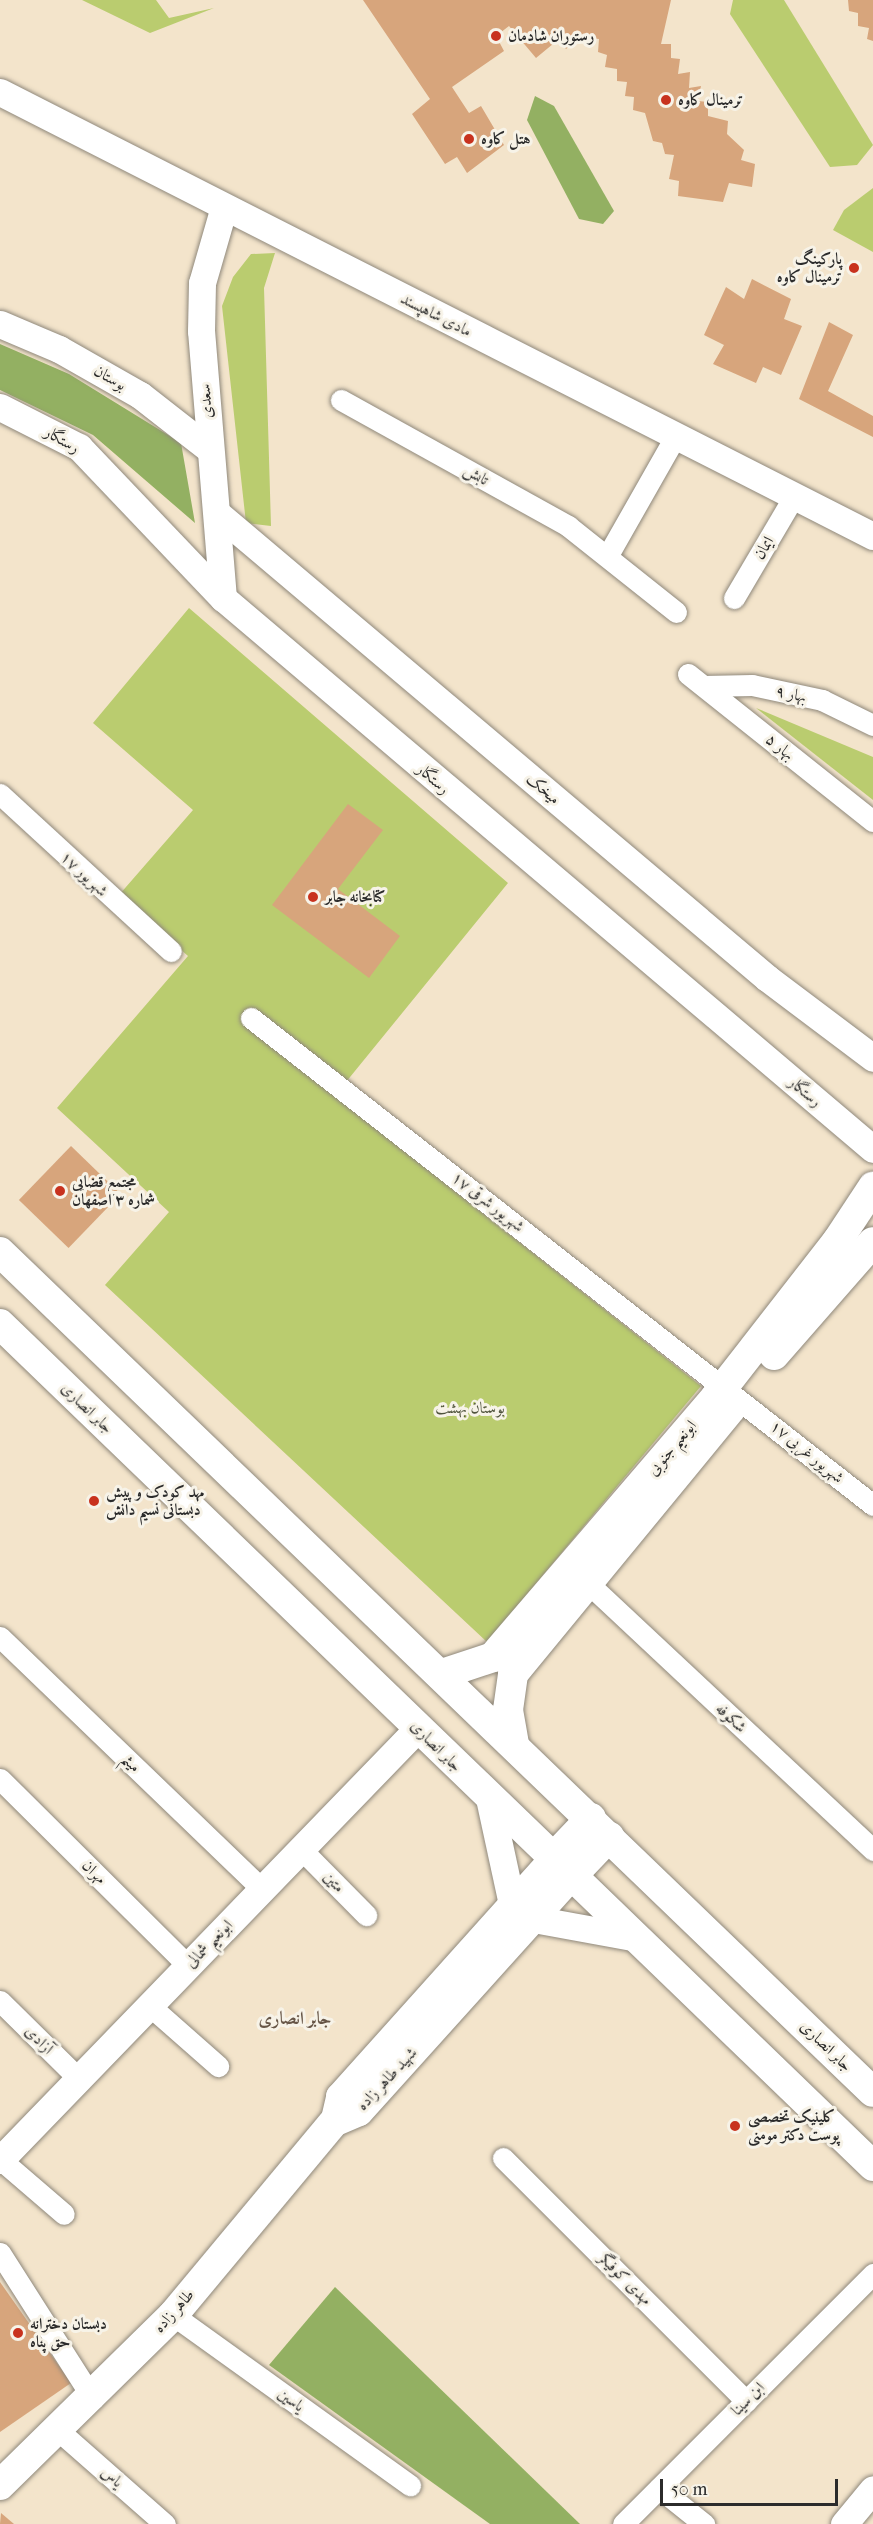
<!DOCTYPE html>
<html>
<head>
<meta charset="utf-8">
<style>
	body { margin:0 }
	#map { position:relative; width:873px; height:2524px; overflow:hidden; background:#f3e4cb; font-family:"IM FELL French Canon",Amiri,serif }
	div>[style] { position:absolute }
	[style*='--x'] { left:calc(var(--x)*1px); top:calc(var(--y)*1px); width:calc(var(--w)*1px); rotate:calc(var(--a)*1deg) }
	.green>* { inset:0; background:#bacc6f }
	.forest>* { inset:0; background:#93b062 }
	.building>* { inset:0; background:#d7a57c; transform-origin:0 0 }
	.roads { filter:drop-shadow(0 0 2px #8f887b) drop-shadow(0 0 2px #8f887b) }
	.minor>* { height:21px; margin:-10.5px; padding:0 10.5px; transform-origin:10.5px; border-radius:10.5px; background:#fff }
	.tertiary>* { height:27px; margin:-13.5px; padding:0 13.5px; transform-origin:13.5px; border-radius:13.5px; background:#fff }
	.secondary>* { height:30px; margin:-15px; padding:0 15px; transform-origin:15px; border-radius:15px; background:#fff }
	.dots>* { width:16px; height:16px; translate:-50% -50%; box-sizing:border-box; border:3px solid #f7f3e8; border-radius:50% }
	span { translate:-50% -50%; white-space:nowrap; text-align:center; line-height:1.15; -webkit-text-stroke:6px #f7f3e8; paint-order:stroke }
	.poi-label { font-size:16px; color:#2b2b2b; font-weight:700 }
	.left { translate:0 -50%; text-align:left }
	.right { translate:-100% -50%; text-align:right }
	.street-label { font-size:16px; color:#2b2b2b }
	.park-label { font-size:16px; color:#4f533c }
	.neighbourhood-label { font-size:18px; color:#675647; font-weight:700 }
	.scale { position:absolute; left:660px; top:2479px; width:178px; height:27px; box-sizing:border-box; border:3px solid #2b2b2b; border-top:0; padding-left:8px; font-size:18px; line-height:21px; white-space:nowrap; color:#2b2b2b; -webkit-text-stroke:4px #f7f3e8; paint-order:stroke }
</style>
</head>
<body>
<div id="map">
	<div class="green">
		<div style="clip-path:polygon(82px 0,156px 0,169px 18px,214px 8px,150px 33px)"></div>
		<div style="clip-path:polygon(733px 0,784px 0,873px 145px,857px 165px,830px 167px,730px 14px)"></div>
		<div style="clip-path:polygon(873px 188px,873px 252px,833px 230px,844px 210px)"></div>
		<div style="clip-path:polygon(275px 253px,264px 288px,271px 526px,246px 523px,222px 306px,233px 277px,251px 254px)"></div>
		<div style="clip-path:polygon(189px 608px,508px 883px,346px 1082px,246px 1026px,701px 1386px,487px 1642px,105px 1285px,169px 1212px,57px 1108px,188px 956px,119px 895px,193px 810px,93px 723px)"></div>
		<div style="clip-path:polygon(756px 708px,873px 757px,873px 800px)"></div>
	</div>
	<div class="forest">
		<div style="clip-path:polygon(535px 96px,554px 106px,614px 211px,603px 224px,579px 219px,527px 120px)"></div>
		<div style="clip-path:polygon(0 344px,69px 374px,181px 443px,195px 523px,93px 435px,0 390px)"></div>
		<div style="clip-path:polygon(335px 2287px,580px 2524px,490px 2524px,269px 2365px)"></div>
	</div>
	<div class="building">
		<div style="clip-path:polygon(363px 0,671px 0,661px 44px,671px 44px,671px 58px,680px 59px,678px 74px,690px 72px,689px 88px,701px 86px,698px 101px,708px 102px,708px 116px,728px 121px,727px 134px,744px 150px,741px 160px,755px 164px,752px 187px,729px 183px,723px 202px,678px 196px,679px 181px,669px 179px,674px 155px,665px 154px,662px 143px,653px 141px,645px 113px,633px 110px,634px 97px,625px 96px,627px 82px,617px 81px,617px 69px,605px 67px,607px 55px,598px 52px,599px 39px,580px 37px,566px 49px,559px 39px,536px 58px,509px 26px,496px 36px,504px 51px,452px 87px,469px 113px,481px 106px,504px 145px,467px 173px,457px 157px,445px 164px,412px 114px,430px 99px)"></div>
		<div style="clip-path:polygon(848px 0,873px 0,873px 41px,867px 39px,869px 28px,858px 26px,858px 13px,849px 11px)"></div>
		<div style="clip-path:polygon(752px 279px,791px 299px,784px 319px,802px 326px,781px 375px,763px 367px,756px 383px,713px 364px,724px 345px,704px 335px,726px 287px,744px 299px)"></div>
		<div style="clip-path:polygon(829px 322px,853px 335px,828px 391px,873px 416px,873px 437px,799px 399px)"></div>
		<div style="clip-path:polygon(348px 804px,383px 830px,338px 889px,400px 936px,369px 978px,272px 905px)"></div>
		<div style="left:71px;top:1146px;width:69px;height:75px;rotate:44deg"></div>
		<div style="clip-path:polygon(0 2282px,71px 2383px,0 2432px)"></div>
		<div style="clip-path:polygon(1px 2513px,14px 2524px,0 2524px)"></div>
	</div>
	<div class="roads">
		<div class="minor">
			<div style="--x:341;--y:400;--w:260;--a:29"></div>
			<div style="--x:568;--y:526;--w:138;--a:38.5"></div>
			<div style="--x:608;--y:555;--w:136;--a:-60.4"></div>
			<div style="--x:734;--y:598;--w:116;--a:-59.5"></div>
			<div style="--x:688;--y:674;--w:236;--a:38.5"></div>
			<div style="--x:704;--y:686;--w:48;--a:-1.2"></div>
			<div style="--x:752;--y:685;--w:72;--a:12.1"></div>
			<div style="--x:822;--y:700;--w:57;--a:26.1"></div>
			<div style="--x:0;--y:794;--w:232;--a:42.6"></div>
			<div style="--x:251;--y:1018;--w:790;--a:38.06"></div>
			<div style="--x:590;--y:1585;--w:388;--a:43.1"></div>
			<div style="--x:0;--y:1637;--w:364;--a:43.9"></div>
			<div style="--x:0;--y:1779;--w:265;--a:44.8"></div>
			<div style="--x:301;--y:1849;--w:93;--a:45.4"></div>
			<div style="--x:0;--y:2001;--w:111;--a:44.6"></div>
			<div style="--x:150;--y:2006;--w:91;--a:41.4"></div>
			<div style="--x:503;--y:2158;--w:344;--a:45"></div>
			<div style="--x:0;--y:2159;--w:84;--a:40.7"></div>
			<div style="--x:0;--y:2253;--w:173;--a:57.5"></div>
			<div style="--x:173;--y:2315;--w:292;--a:35.7"></div>
			<div style="--x:59;--y:2431;--w:141;--a:41.3"></div>
			<div style="--x:659;--y:2488;--w:58;--a:38.7"></div>
			<div style="--x:623;--y:2524;--w:354;--a:-45"></div>
		</div>
		<div class="tertiary">
			<div style="--x:0;--y:92;--w:979;--a:26.96"></div>
			<div style="--x:0;--y:324;--w:64;--a:23"></div>
			<div style="--x:59;--y:349;--w:93;--a:29.6"></div>
			<div style="--x:140;--y:395;--w:88;--a:38"></div>
			<div style="--x:0;--y:407;--w:89;--a:26.9"></div>
			<div style="--x:79;--y:447;--w:209;--a:46.4"></div>
			<div style="--x:223;--y:598;--w:852;--a:40.29"></div>
			<div style="--x:218;--y:514;--w:719;--a:40.2"></div>
			<div style="--x:767;--y:978;--w:133;--a:37"></div>
			<div style="--x:223;--y:598;--w:268;--a:-94.7"></div>
			<div style="--x:201;--y:331;--w:48;--a:-88.8"></div>
			<div style="--x:202;--y:283;--w:79;--a:-73.9"></div>
			<div style="--x:489;--y:1798;--w:108;--a:77.8"></div>
			<div style="--x:533;--y:1919;--w:101;--a:10.3"></div>
			<div style="--x:333;--y:2123;--w:28;--a:-77"></div>
			<div style="--x:339;--y:2096;--w:317;--a:-48.1"></div>
			<div style="--x:333;--y:2123;--w:28;--a:-23"></div>
			<div style="--x:359;--y:2112;--w:315;--a:-48"></div>
			<div style="--x:0;--y:2160;--w:601;--a:-45.94"></div>
			<div style="--x:844;--y:2524;--w:45;--a:-50.4"></div>
		</div>
		<div class="secondary">
			<div style="--x:0;--y:1252;--w:1211;--a:43.9"></div>
			<div style="--x:0;--y:1324;--w:1213;--a:43.96"></div>
			<div style="--x:774;--y:1355;--w:150;--a:-48.8"></div>
			<div style="--x:442;--y:1674;--w:54;--a:-18.4"></div>
			<div style="--x:493;--y:1657;--w:341;--a:-49.4"></div>
			<div style="--x:715;--y:1398;--w:200;--a:-52.1"></div>
			<div style="--x:838;--y:1240;--w:64;--a:-56.6"></div>
			<div style="--x:514;--y:1744;--w:35;--a:-100"></div>
			<div style="--x:508;--y:1710;--w:36;--a:-82"></div>
			<div style="--x:513;--y:1674;--w:343;--a:-50.6"></div>
			<div style="--x:551;--y:1860;--w:58;--a:-46.4"></div>
			<div style="--x:570;--y:1878;--w:57;--a:-46.4"></div>
			<div style="--x:0;--y:2485;--w:243;--a:-44.5"></div>
			<div style="--x:173;--y:2315;--w:250;--a:-50.2"></div>
		</div>
	</div>
	<div class="dots">
		<div style="left:496px;top:36px;background:#c8321e"></div>
		<div style="left:666px;top:100px;background:#c8321e"></div>
		<div style="left:469px;top:139px;background:#c8321e"></div>
		<div style="left:854px;top:268px;background:#c8321e"></div>
		<div style="left:313px;top:897px;background:#c8321e"></div>
		<div style="left:60px;top:1191px;background:#c8321e"></div>
		<div style="left:94px;top:1501px;background:#c8321e"></div>
		<div style="left:735px;top:2126px;background:#c8321e"></div>
		<div style="left:18px;top:2333px;background:#c8321e"></div>
	</div>
	<div class="poi-label">
		<span class="left" style="left:508px;top:36px">رستوران شادمان</span>
		<span class="left" style="left:678px;top:100px">ترمینال کاوه</span>
		<span class="left" style="left:481px;top:139px">هتل کاوه</span>
		<span class="right" style="left:842px;top:268px">پارکینگ<br>ترمینال کاوه</span>
		<span class="left" style="left:325px;top:897px">کتابخانه جابر</span>
		<span class="left" style="left:72px;top:1191px">مجتمع قضایی<br>شماره ۳ اصفهان</span>
		<span class="left" style="left:106px;top:1501px">مهد کودک و پیش<br>دبستانی نسیم دانش</span>
		<span class="left" style="left:748px;top:2126px">کلینیک تخصصی<br>پوست دکتر مومنی</span>
		<span class="left" style="left:30px;top:2333px">دبستان دخترانه<br>حق پناه</span>
	</div>
	<div class="street-label">
		<span style="left:436px;top:315px;rotate:27deg">مادی شاهپسند</span>
		<span style="left:110px;top:378px;rotate:30deg">بوستان</span>
		<span style="left:206px;top:401px;rotate:-94deg">سعدی</span>
		<span style="left:62px;top:440px;rotate:30deg">رستگار</span>
		<span style="left:476px;top:475px;rotate:29deg">تابش</span>
		<span style="left:764px;top:548px;rotate:-59deg">ایمان</span>
		<span style="left:791px;top:694px;rotate:12deg">بهار ۹</span>
		<span style="left:780px;top:747px;rotate:39deg">بهار ۵</span>
		<span style="left:433px;top:779px;rotate:41deg">رستگار</span>
		<span style="left:543px;top:789px;rotate:40deg">میخک</span>
		<span style="left:84px;top:874px;rotate:43deg">۱۷ شهریور</span>
		<span style="left:805px;top:1092px;rotate:40deg">رستگار</span>
		<span style="left:488px;top:1202px;rotate:38deg">۱۷ شهریور شرقی</span>
		<span style="left:87px;top:1408px;rotate:44deg">جابر انصاری</span>
		<span style="left:672px;top:1448px;rotate:-50deg">ابونعیم جنوبی</span>
		<span style="left:807px;top:1452px;rotate:39deg">۱۷ شهریور غربی</span>
		<span style="left:731px;top:1718px;rotate:43deg">شکوفه</span>
		<span style="left:436px;top:1746px;rotate:45deg">جابر انصاری</span>
		<span style="left:131px;top:1763px;rotate:44deg">میثم</span>
		<span style="left:94px;top:1872px;rotate:45deg">مهران</span>
		<span style="left:334px;top:1882px;rotate:46deg">متین</span>
		<span style="left:209px;top:1944px;rotate:-46deg">ابونعیم شمالی</span>
		<span style="left:39px;top:2040px;rotate:45deg">آزادی</span>
		<span style="left:826px;top:2046px;rotate:44deg">جابر انصاری</span>
		<span style="left:387px;top:2079px;rotate:-47deg">شهید طاهر زاده</span>
		<span style="left:625px;top:2279px;rotate:45deg">مهدی کوفیگر</span>
		<span style="left:174px;top:2311px;rotate:-48deg">طاهر زاده</span>
		<span style="left:748px;top:2399px;rotate:-45deg">ابن سینا</span>
		<span style="left:291px;top:2400px;rotate:36deg">یاسین</span>
		<span style="left:112px;top:2477px;rotate:41deg">یاس</span>
	</div>
	<div class="park-label">
		<span style="left:470px;top:1408px">بوستان بهشت</span>
	</div>
	<div class="neighbourhood-label">
		<span style="left:295px;top:2019px">جابر انصاری</span>
	</div>
	<div class="scale">50 m</div>
</div>
</body>
</html>
